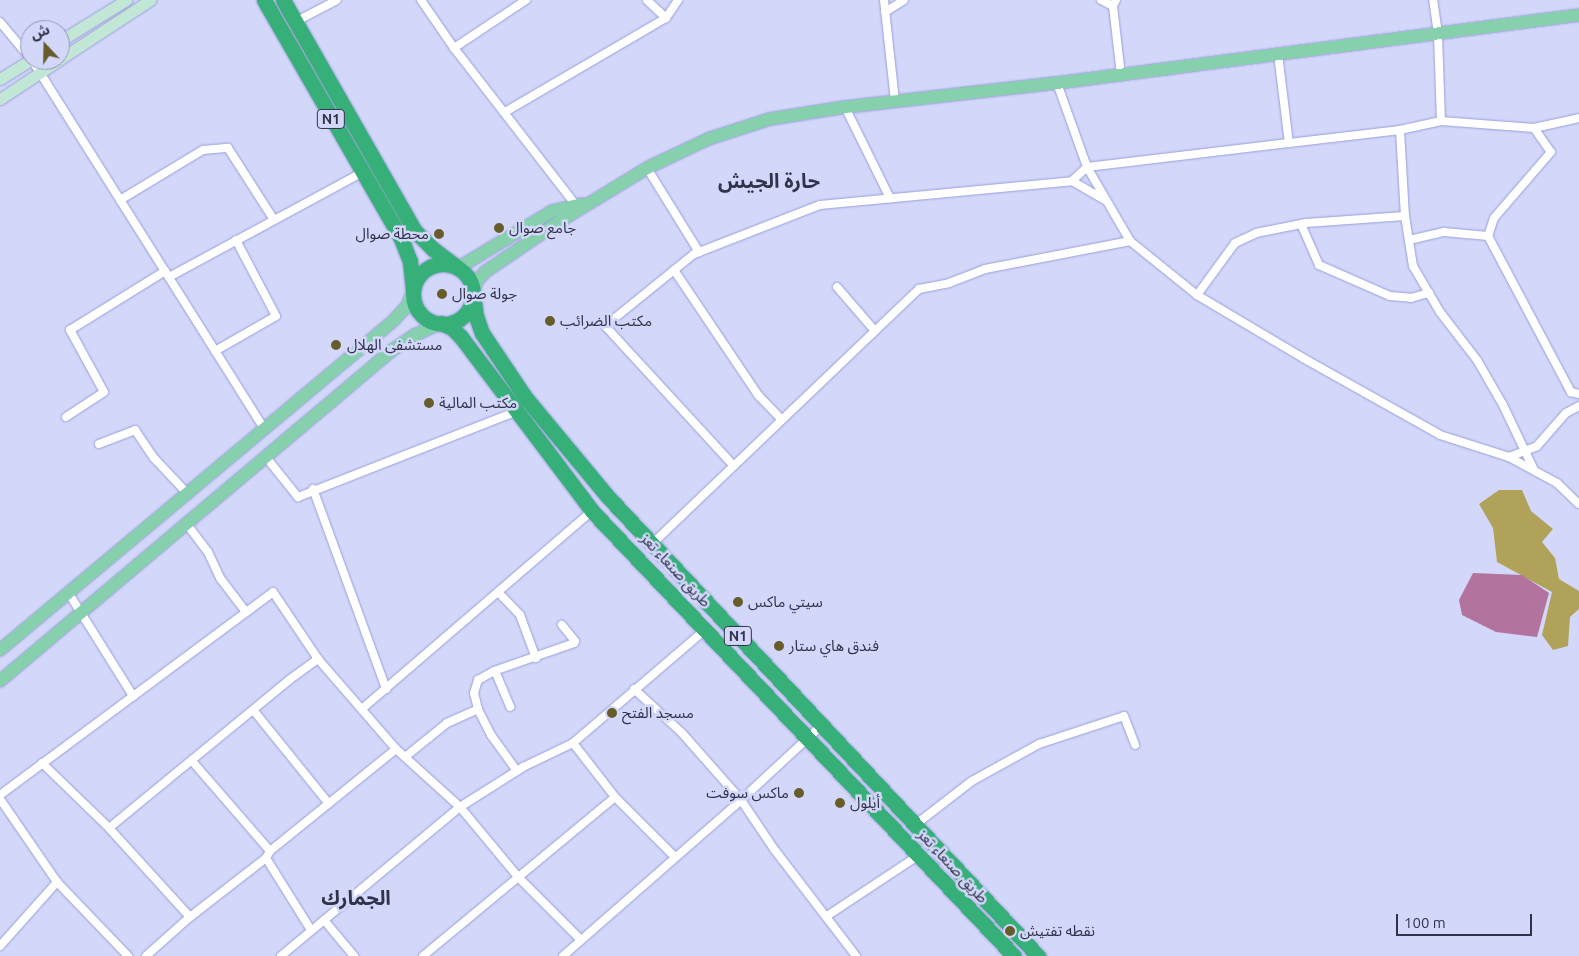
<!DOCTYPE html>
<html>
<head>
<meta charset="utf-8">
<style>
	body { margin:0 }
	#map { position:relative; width:1579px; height:956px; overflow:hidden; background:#d3d8fb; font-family:Ubuntu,"Noto Sans Arabic",sans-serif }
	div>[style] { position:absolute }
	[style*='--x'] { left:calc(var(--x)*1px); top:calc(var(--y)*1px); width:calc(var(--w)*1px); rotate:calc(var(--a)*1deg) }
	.forest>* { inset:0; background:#b0a359 }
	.water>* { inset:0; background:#b2739e }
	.roads { filter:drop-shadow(0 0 1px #9aa0d7) drop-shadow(0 0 1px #9aa0d7) }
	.street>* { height:8px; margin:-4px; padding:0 4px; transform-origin:4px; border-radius:4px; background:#fff }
	.secondary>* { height:11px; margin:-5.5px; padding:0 5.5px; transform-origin:5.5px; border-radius:5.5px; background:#c3e7d6 }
	.primary>* { height:12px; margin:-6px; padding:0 6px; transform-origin:6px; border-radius:6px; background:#86d0ae }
	.highway>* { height:15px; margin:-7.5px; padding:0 7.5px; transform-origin:7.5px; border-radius:7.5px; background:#36b078 }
	.highway>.ring { margin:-7.5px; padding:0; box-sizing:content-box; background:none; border:15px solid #36b078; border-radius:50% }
	.dots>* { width:14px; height:14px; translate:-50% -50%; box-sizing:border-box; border:2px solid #d3d8fb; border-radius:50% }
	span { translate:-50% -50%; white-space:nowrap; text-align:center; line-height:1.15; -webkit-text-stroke:5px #d3d8fb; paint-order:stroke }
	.shield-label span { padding:1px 4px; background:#d3d8fb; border:1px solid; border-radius:4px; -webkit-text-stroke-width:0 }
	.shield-label { font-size:14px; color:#31334a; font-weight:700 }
	.poi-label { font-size:15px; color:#31334a }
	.left { translate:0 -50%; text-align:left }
	.right { translate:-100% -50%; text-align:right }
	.street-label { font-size:15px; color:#31334a }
	.district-label { font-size:20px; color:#31334a; font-weight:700 }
	.north { position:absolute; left:20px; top:20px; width:50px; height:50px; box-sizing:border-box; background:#d3d8fb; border:1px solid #9296b4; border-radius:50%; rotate:339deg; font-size:14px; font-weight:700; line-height:20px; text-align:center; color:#31334a }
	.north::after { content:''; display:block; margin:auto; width:18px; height:22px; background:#665d2a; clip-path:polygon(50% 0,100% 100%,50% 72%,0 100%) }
	.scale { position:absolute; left:1396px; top:914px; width:136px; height:22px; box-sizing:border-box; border:2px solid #31334a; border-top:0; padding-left:6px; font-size:15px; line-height:18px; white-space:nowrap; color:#31334a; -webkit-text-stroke:4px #d3d8fb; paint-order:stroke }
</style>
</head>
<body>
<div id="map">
	<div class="forest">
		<div style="clip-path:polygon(1499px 490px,1522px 490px,1531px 511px,1553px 529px,1542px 542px,1555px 558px,1559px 579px,1579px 591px,1579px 609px,1570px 617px,1568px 646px,1553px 650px,1542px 635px,1552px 592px,1497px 562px,1493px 528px,1479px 504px)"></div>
	</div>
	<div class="water">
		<div style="clip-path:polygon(1473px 573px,1522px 575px,1549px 593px,1537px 637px,1496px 632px,1462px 615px,1459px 600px)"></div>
	</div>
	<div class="roads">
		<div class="street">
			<div style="--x:421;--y:0;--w:58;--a:55.5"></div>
			<div style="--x:454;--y:48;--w:199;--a:52.2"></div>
			<div style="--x:884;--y:0;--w:102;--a:83.8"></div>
			<div style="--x:1101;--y:0;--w:13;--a:27"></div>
			<div style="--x:1116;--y:0;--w:7;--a:117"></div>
			<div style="--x:1113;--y:6;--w:69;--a:83.4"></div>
			<div style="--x:885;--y:12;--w:22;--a:-32"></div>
			<div style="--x:666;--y:18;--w:22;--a:-56"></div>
			<div style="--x:0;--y:22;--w:47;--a:50.2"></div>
			<div style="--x:295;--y:22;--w:47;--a:-27.6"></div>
			<div style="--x:454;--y:48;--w:87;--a:-33.7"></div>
			<div style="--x:1278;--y:54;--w:90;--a:83"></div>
			<div style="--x:1289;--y:143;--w:112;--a:-6.7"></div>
			<div style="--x:1400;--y:130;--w:42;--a:-12.4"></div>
			<div style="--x:1441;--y:121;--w:87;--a:-92"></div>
			<div style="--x:1438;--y:34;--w:34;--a:-98"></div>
			<div style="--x:32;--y:60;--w:435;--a:57.8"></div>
			<div style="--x:1057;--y:83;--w:89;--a:70.3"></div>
			<div style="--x:1087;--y:167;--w:86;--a:59.8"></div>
			<div style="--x:845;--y:107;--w:102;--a:63.7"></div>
			<div style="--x:505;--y:112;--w:186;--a:-30.3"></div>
			<div style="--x:666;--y:18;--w:26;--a:-137"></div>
			<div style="--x:1441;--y:121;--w:93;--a:4.3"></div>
			<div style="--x:1534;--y:128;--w:46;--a:-12.5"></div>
			<div style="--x:1534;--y:128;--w:29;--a:55"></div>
			<div style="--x:1551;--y:152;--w:87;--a:130.8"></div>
			<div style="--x:1494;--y:218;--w:19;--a:108"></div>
			<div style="--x:1488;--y:236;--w:177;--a:62"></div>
			<div style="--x:1571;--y:392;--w:8;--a:14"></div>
			<div style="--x:1400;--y:130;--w:86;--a:86.7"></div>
			<div style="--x:1405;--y:216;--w:51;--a:80.9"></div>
			<div style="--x:1413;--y:266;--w:53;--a:59.6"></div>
			<div style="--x:1440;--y:312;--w:61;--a:52.4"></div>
			<div style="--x:1477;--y:360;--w:52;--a:60"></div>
			<div style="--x:1503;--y:405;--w:72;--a:64.5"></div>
			<div style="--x:647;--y:168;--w:99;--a:58.2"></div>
			<div style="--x:1072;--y:181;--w:21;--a:-43"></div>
			<div style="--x:1087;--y:167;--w:203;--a:-6.8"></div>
			<div style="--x:120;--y:200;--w:97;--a:-31.1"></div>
			<div style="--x:203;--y:150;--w:25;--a:-5"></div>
			<div style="--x:228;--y:148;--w:85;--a:57.4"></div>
			<div style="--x:1301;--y:224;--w:45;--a:66.3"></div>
			<div style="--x:1319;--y:265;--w:77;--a:23.6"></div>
			<div style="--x:1390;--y:296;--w:21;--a:5"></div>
			<div style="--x:1411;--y:298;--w:19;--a:-16"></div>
			<div style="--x:1409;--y:240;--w:36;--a:-13"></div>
			<div style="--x:1444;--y:232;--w:44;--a:5.2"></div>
			<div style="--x:674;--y:270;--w:151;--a:56.1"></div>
			<div style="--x:758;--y:395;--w:33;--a:46"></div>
			<div style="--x:169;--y:277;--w:218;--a:-28.4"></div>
			<div style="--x:837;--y:287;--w:58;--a:49.2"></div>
			<div style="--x:1197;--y:295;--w:64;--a:-53.8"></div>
			<div style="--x:1235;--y:243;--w:23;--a:-25"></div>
			<div style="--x:1256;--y:233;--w:51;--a:-11.3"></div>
			<div style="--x:1306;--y:223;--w:99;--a:-4"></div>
			<div style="--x:215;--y:351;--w:70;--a:-29.8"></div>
			<div style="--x:276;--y:316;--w:86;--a:-117.8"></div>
			<div style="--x:66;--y:417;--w:45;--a:-33.3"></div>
			<div style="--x:104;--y:392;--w:71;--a:-118.7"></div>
			<div style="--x:70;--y:330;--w:112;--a:-31.8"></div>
			<div style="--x:99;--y:444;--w:39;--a:-21"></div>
			<div style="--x:135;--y:430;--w:34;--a:56"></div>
			<div style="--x:154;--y:458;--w:48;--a:46.7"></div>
			<div style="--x:265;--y:456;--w:53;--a:51.2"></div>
			<div style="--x:298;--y:497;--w:233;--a:-21.4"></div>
			<div style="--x:1509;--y:457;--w:30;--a:-21"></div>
			<div style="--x:1537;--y:446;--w:44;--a:-48.7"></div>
			<div style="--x:1566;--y:413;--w:15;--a:-28"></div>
			<div style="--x:733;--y:465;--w:189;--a:-132.6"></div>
			<div style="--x:605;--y:326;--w:114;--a:-39"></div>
			<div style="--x:694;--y:254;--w:135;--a:-21.3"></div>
			<div style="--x:820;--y:205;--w:253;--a:-5.4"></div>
			<div style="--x:1072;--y:181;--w:38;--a:30"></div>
			<div style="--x:313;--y:489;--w:213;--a:69.9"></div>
			<div style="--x:186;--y:523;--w:36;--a:53"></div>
			<div style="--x:208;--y:552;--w:29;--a:65"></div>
			<div style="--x:220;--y:578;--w:43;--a:52.6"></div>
			<div style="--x:652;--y:544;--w:369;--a:-43.7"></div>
			<div style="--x:919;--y:289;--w:31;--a:-11"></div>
			<div style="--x:949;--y:283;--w:39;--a:-21"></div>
			<div style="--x:985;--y:269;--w:148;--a:-10.9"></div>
			<div style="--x:1130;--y:241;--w:86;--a:38.9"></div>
			<div style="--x:1197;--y:295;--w:123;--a:30.7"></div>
			<div style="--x:1303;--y:358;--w:157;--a:29.3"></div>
			<div style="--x:1440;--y:435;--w:72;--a:17.7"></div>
			<div style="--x:1509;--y:457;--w:55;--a:28.4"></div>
			<div style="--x:1557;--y:483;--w:30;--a:44"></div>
			<div style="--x:68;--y:592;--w:123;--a:58"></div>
			<div style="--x:498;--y:592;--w:32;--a:46"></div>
			<div style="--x:520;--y:615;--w:46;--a:69.6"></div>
			<div style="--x:495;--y:671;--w:39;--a:67"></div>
			<div style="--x:634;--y:689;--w:65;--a:42.5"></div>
			<div style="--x:682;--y:733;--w:89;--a:48.6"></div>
			<div style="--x:741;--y:800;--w:59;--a:56"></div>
			<div style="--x:774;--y:849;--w:135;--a:52.5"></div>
			<div style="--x:363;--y:708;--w:302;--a:-40.7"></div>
			<div style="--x:254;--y:711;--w:119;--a:51.1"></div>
			<div style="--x:573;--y:743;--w:68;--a:52.1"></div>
			<div style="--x:615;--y:797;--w:85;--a:45"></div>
			<div style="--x:405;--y:757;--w:54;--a:-39"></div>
			<div style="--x:447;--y:723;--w:34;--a:-24"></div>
			<div style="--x:192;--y:761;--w:119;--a:49.1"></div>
			<div style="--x:42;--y:763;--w:93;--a:44.1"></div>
			<div style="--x:109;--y:828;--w:120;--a:47.7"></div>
			<div style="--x:517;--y:771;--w:44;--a:-125.8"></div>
			<div style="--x:491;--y:735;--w:29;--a:-117"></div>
			<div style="--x:478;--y:709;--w:16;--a:-104"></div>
			<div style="--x:474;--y:693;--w:14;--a:-73"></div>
			<div style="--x:478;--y:680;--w:18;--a:-29"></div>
			<div style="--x:494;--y:671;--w:85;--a:-19.3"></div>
			<div style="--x:574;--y:643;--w:2;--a:-63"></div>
			<div style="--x:575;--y:641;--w:21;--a:-129"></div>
			<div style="--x:0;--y:795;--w:340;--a:-36.6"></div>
			<div style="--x:273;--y:592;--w:81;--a:56.1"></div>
			<div style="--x:318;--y:659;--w:119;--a:49.1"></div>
			<div style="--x:396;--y:749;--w:86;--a:42.2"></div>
			<div style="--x:460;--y:807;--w:92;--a:50.3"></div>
			<div style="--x:519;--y:878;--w:86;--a:45"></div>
			<div style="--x:0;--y:799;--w:101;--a:55.5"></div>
			<div style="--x:57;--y:882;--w:103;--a:46.2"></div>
			<div style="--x:915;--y:825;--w:72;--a:-37.7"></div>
			<div style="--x:972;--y:781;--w:77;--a:-28.9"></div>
			<div style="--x:1039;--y:744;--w:89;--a:-18.2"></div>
			<div style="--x:1124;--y:716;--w:31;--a:69"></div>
			<div style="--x:109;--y:828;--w:233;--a:-39.4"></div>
			<div style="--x:289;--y:680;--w:36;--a:-36"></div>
			<div style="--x:266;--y:858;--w:85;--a:58"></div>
			<div style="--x:827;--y:916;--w:110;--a:-33.5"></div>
			<div style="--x:324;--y:920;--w:47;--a:50.2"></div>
			<div style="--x:0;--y:946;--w:86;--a:-48.3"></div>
			<div style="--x:146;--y:956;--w:59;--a:-41.6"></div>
			<div style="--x:190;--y:917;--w:96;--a:-37.8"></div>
			<div style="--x:266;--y:858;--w:8;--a:-60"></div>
			<div style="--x:270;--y:851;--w:162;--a:-39"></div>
			<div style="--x:281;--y:956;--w:233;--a:-39.8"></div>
			<div style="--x:460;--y:807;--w:75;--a:-32.4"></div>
			<div style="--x:523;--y:767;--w:55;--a:-25.6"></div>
			<div style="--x:573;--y:743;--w:175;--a:-40.6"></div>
			<div style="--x:423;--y:956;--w:249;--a:-39.6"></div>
			<div style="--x:563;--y:956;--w:237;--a:-41.2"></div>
			<div style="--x:741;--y:800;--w:110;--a:-42.8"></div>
		</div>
		<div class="secondary">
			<div style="--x:60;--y:41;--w:78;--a:-31.8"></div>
			<div style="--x:60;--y:59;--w:108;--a:-33.2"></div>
			<div style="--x:0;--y:79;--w:36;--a:-32"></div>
			<div style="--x:0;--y:99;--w:71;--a:-33.5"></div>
		</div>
		<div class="primary">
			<div style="--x:458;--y:268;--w:110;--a:-31.2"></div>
			<div style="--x:552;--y:211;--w:31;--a:-13"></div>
			<div style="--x:473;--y:293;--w:13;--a:-72"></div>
			<div style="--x:477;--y:281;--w:12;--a:-48"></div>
			<div style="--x:485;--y:272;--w:87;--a:-34.2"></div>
			<div style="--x:557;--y:223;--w:105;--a:-31.4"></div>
			<div style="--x:647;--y:168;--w:68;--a:-25.4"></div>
			<div style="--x:708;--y:139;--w:65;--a:-17.9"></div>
			<div style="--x:770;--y:119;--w:76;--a:-9.1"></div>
			<div style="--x:845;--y:107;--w:213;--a:-6.5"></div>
			<div style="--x:1057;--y:83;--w:526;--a:-7.42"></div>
			<div style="--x:0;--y:650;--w:513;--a:-39.93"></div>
			<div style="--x:393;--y:321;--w:21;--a:-47"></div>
			<div style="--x:407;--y:306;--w:16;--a:-68"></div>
			<div style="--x:0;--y:681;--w:512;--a:-40.16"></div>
			<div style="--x:391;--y:351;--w:29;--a:-34"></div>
			<div style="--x:415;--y:335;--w:29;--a:-25"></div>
		</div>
		<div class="highway">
			<div style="--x:264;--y:0;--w:275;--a:60.1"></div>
			<div style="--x:401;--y:238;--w:25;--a:69"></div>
			<div style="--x:410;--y:261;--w:30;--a:84"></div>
			<div style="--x:283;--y:0;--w:265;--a:60.3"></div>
			<div style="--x:414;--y:230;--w:27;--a:45"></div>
			<div style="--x:433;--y:249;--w:31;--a:37"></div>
			<div class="ring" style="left:413px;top:264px;width:45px;height:45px"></div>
			<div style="--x:473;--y:293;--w:23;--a:83"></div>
			<div style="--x:476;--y:316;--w:18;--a:71"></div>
			<div style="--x:482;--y:333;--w:77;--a:56.1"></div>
			<div style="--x:525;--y:397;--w:131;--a:50.3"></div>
			<div style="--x:609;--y:498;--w:628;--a:46.87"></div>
			<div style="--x:441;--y:323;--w:12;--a:24"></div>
			<div style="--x:452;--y:328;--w:13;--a:45"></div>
			<div style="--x:461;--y:337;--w:218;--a:53"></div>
			<div style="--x:592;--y:511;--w:613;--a:46.52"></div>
		</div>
	</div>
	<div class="dots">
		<div style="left:499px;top:228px;background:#665d2a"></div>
		<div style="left:439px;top:234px;background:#665d2a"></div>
		<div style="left:442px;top:294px;background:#665d2a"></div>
		<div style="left:550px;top:321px;background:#665d2a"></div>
		<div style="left:336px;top:345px;background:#665d2a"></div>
		<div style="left:429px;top:403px;background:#665d2a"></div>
		<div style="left:738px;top:602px;background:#665d2a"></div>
		<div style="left:779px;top:646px;background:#665d2a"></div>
		<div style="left:612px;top:713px;background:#665d2a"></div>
		<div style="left:799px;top:793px;background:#665d2a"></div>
		<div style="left:840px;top:803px;background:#665d2a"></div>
		<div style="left:1010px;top:931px;background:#665d2a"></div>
	</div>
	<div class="shield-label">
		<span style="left:331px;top:119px">N1</span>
		<span style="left:738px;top:636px">N1</span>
	</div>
	<div class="poi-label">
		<span class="left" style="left:509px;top:228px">جامع صوال</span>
		<span class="right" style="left:429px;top:234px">محطة صوال</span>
		<span class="left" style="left:452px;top:294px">جولة صوال</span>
		<span class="left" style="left:560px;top:321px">مكتب الضرائب</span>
		<span class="left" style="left:347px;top:345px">مستشفى الهلال</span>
		<span class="left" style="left:439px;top:403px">مكتب المالية</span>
		<span class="left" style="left:748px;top:602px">سيتي ماكس</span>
		<span class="left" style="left:789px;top:646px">فندق هاي ستار</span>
		<span class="left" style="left:622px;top:713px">مسجد الفتح</span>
		<span class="right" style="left:789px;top:793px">ماكس سوفت</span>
		<span class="left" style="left:850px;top:803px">أيلول</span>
		<span class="left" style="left:1020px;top:931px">نقطه تفتيش</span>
	</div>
	<div class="street-label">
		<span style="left:676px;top:570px;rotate:47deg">طريق صنعاء تعز</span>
		<span style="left:953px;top:866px;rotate:47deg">طريق صنعاء تعز</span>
	</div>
	<div class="district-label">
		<span style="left:769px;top:180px">حارة الجيش</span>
		<span style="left:356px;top:897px">الجمارك</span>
	</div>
	<div class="north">ش</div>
	<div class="scale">100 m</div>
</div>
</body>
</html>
